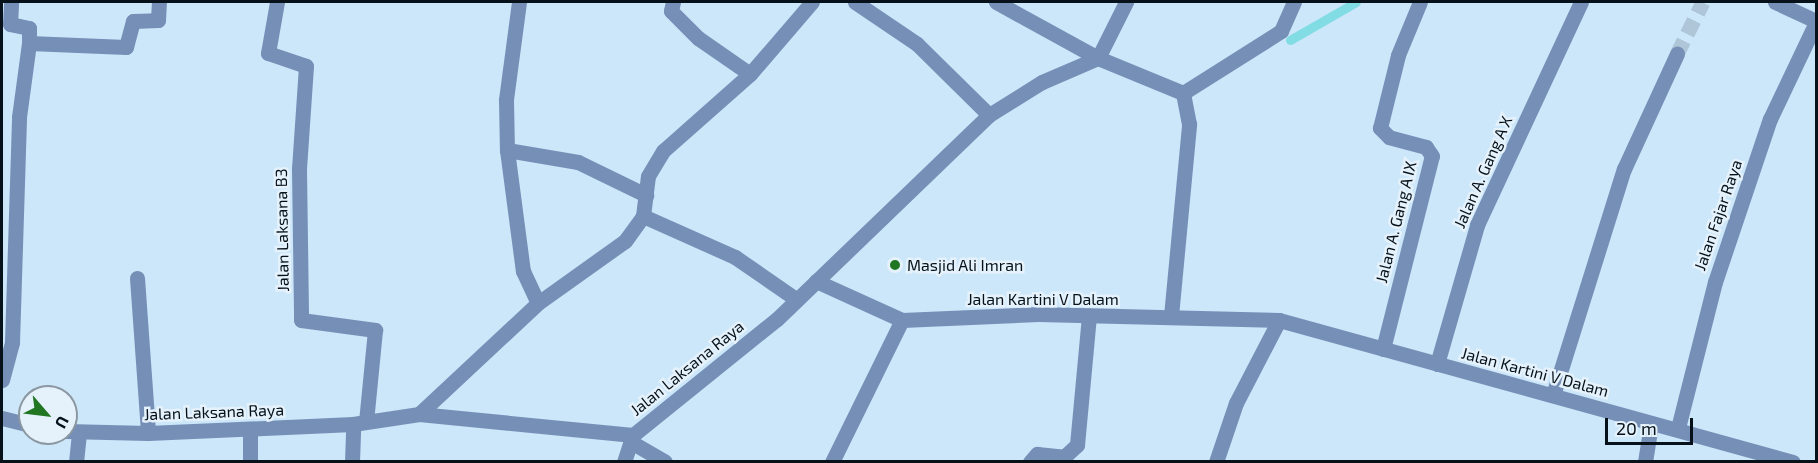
<!DOCTYPE html>
<html>
<head>
<meta charset="utf-8">
<style>
	body { margin:0 }
	#map { position:relative; width:1818px; height:463px; overflow:hidden; background:#cce6fa; font-family:"Exo 2",sans-serif }
	div>[style] { position:absolute }
	[style*='--x'] { left:calc(var(--x)*1px); top:calc(var(--y)*1px); width:calc(var(--w)*1px); rotate:calc(var(--a)*1deg) }
	.stream>* { height:9px; margin:-4.5px; padding:0 4.5px; transform-origin:4.5px; border-radius:4.5px; background:#81dde3 }
	.minor-tunnel>* { height:15px; margin-top:-7.5px; transform-origin:0; background:repeating-linear-gradient(90deg,#aec6d8 0 15px,transparent 0 23px) }
	.minor>* { height:15px; margin:-7.5px; padding:0 7.5px; transform-origin:7.5px; border-radius:7.5px; background:#768fb7 }
	.tertiary>* { height:15px; margin:-7.5px; padding:0 7.5px; transform-origin:7.5px; border-radius:7.5px; background:#768fb7 }
	.dots>* { width:16px; height:16px; translate:-50% -50%; box-sizing:border-box; border:3px solid #e5f2fc; border-radius:50% }
	span { translate:-50% -50%; white-space:nowrap; text-align:center; line-height:1.15; -webkit-text-stroke:5px #e5f2fc; paint-order:stroke }
	.street-label { font-size:16px; color:#061119 }
	.poi-label { font-size:16px; color:#061119 }
	.left { translate:0 -50%; text-align:left }
	.frame { position:absolute; inset:0; border:3px solid #061119; pointer-events:none }
	.north { position:absolute; left:18px; top:385px; width:60px; height:60px; box-sizing:border-box; background:#e5f2fc; border:2px solid #8c98a1; border-radius:50%; rotate:118deg; font-size:16px; font-weight:700; line-height:24px; text-align:center; color:#061119 }
	.north::after { content:''; display:block; margin:auto; width:21px; height:27px; background:#217622; clip-path:polygon(50% 0,100% 100%,50% 72%,0 100%) }
	.scale { position:absolute; left:1605px; top:418px; width:88px; height:27px; box-sizing:border-box; border:3px solid #061119; border-top:0; padding-left:8px; font-size:18px; line-height:21px; white-space:nowrap; color:#061119; -webkit-text-stroke:4px #e5f2fc; paint-order:stroke }
</style>
</head>
<body>
<div id="map">
	<div class="stream">
		<div style="--x:1290;--y:40;--w:76;--a:-29.9"></div>
	</div>
	<div class="minor-tunnel">
		<div style="--x:1677;--y:54;--w:58;--a:-63.4"></div>
	</div>
	<div class="minor">
		<div style="--x:277;--y:2;--w:52;--a:100"></div>
		<div style="--x:268;--y:53;--w:40;--a:18.9"></div>
		<div style="--x:306;--y:66;--w:103;--a:93.9"></div>
		<div style="--x:299;--y:169;--w:151;--a:89.2"></div>
		<div style="--x:301;--y:320;--w:75;--a:7.7"></div>
		<div style="--x:375;--y:330;--w:92;--a:95.6"></div>
		<div style="--x:519;--y:2;--w:99;--a:97.6"></div>
		<div style="--x:506;--y:100;--w:50;--a:88.9"></div>
		<div style="--x:507;--y:150;--w:122;--a:82.5"></div>
		<div style="--x:523;--y:271;--w:35;--a:65"></div>
		<div style="--x:673;--y:2;--w:9;--a:103"></div>
		<div style="--x:671;--y:11;--w:38;--a:45"></div>
		<div style="--x:698;--y:38;--w:63;--a:34.7"></div>
		<div style="--x:855;--y:2;--w:75;--a:34.1"></div>
		<div style="--x:917;--y:44;--w:101;--a:44.6"></div>
		<div style="--x:996;--y:2;--w:116;--a:28.8"></div>
		<div style="--x:1098;--y:58;--w:92;--a:22.4"></div>
		<div style="--x:29;--y:43;--w:97;--a:2.4"></div>
		<div style="--x:126;--y:47;--w:27;--a:-75"></div>
		<div style="--x:133;--y:21;--w:25;--a:-2"></div>
		<div style="--x:158;--y:20;--w:18;--a:-87"></div>
		<div style="--x:1183;--y:93;--w:116;--a:-32.3"></div>
		<div style="--x:1281;--y:31;--w:32;--a:-66"></div>
		<div style="--x:507;--y:150;--w:72;--a:9.6"></div>
		<div style="--x:578;--y:162;--w:76;--a:25.9"></div>
		<div style="--x:643;--y:216;--w:101;--a:24"></div>
		<div style="--x:735;--y:257;--w:75;--a:34.7"></div>
		<div style="--x:137;--y:278;--w:155;--a:85.9"></div>
		<div style="--x:816;--y:281;--w:94;--a:24.4"></div>
		<div style="--x:902;--y:320;--w:136;--a:-2.5"></div>
		<div style="--x:1038;--y:314;--w:241;--a:1.4"></div>
		<div style="--x:1279;--y:320;--w:533;--a:15.44"></div>
		<div style="--x:1171;--y:316;--w:193;--a:-84.6"></div>
		<div style="--x:1189;--y:124;--w:32;--a:-101"></div>
		<div style="--x:1383;--y:349;--w:199;--a:-75.8"></div>
		<div style="--x:1432;--y:156;--w:11;--a:-124"></div>
		<div style="--x:1426;--y:147;--w:38;--a:-165"></div>
		<div style="--x:1389;--y:137;--w:13;--a:-135"></div>
		<div style="--x:1380;--y:128;--w:75;--a:-76.1"></div>
		<div style="--x:1398;--y:55;--w:57;--a:-67.5"></div>
		<div style="--x:1437;--y:364;--w:145;--a:-73.9"></div>
		<div style="--x:1477;--y:225;--w:246;--a:-65"></div>
		<div style="--x:2;--y:380;--w:39;--a:-75"></div>
		<div style="--x:12;--y:342;--w:225;--a:-88.2"></div>
		<div style="--x:19;--y:117;--w:75;--a:-82.3"></div>
		<div style="--x:29;--y:43;--w:15;--a:-90"></div>
		<div style="--x:29;--y:28;--w:19;--a:-168"></div>
		<div style="--x:10;--y:24;--w:22;--a:-87"></div>
		<div style="--x:1553;--y:395;--w:237;--a:-72.6"></div>
		<div style="--x:1624;--y:169;--w:127;--a:-65.3"></div>
		<div style="--x:419;--y:414;--w:163;--a:-43"></div>
		<div style="--x:538;--y:303;--w:107;--a:-35.5"></div>
		<div style="--x:625;--y:241;--w:31;--a:-54"></div>
		<div style="--x:643;--y:216;--w:40;--a:-82.9"></div>
		<div style="--x:648;--y:176;--w:29;--a:-59"></div>
		<div style="--x:663;--y:151;--w:116;--a:-41.5"></div>
		<div style="--x:750;--y:74;--w:95;--a:-49.3"></div>
		<div style="--x:2;--y:418;--w:29;--a:14"></div>
		<div style="--x:1678;--y:428;--w:151;--a:-75.8"></div>
		<div style="--x:1715;--y:282;--w:172;--a:-71.4"></div>
		<div style="--x:1770;--y:119;--w:107;--a:-64.6"></div>
		<div style="--x:66;--y:431;--w:82;--a:1.4"></div>
		<div style="--x:148;--y:433;--w:205;--a:-2.5"></div>
		<div style="--x:353;--y:424;--w:67;--a:-8.6"></div>
		<div style="--x:419;--y:414;--w:215;--a:5.6"></div>
		<div style="--x:633;--y:435;--w:185;--a:-38.9"></div>
		<div style="--x:777;--y:319;--w:294;--a:-43.9"></div>
		<div style="--x:989;--y:115;--w:62;--a:-31.9"></div>
		<div style="--x:1042;--y:82;--w:61;--a:-23.2"></div>
		<div style="--x:1098;--y:58;--w:63;--a:-63.4"></div>
		<div style="--x:631;--y:442;--w:39;--a:30"></div>
		<div style="--x:76;--y:462;--w:29;--a:-84"></div>
		<div style="--x:250;--y:462;--w:33;--a:-90"></div>
		<div style="--x:352;--y:462;--w:38;--a:-88"></div>
		<div style="--x:624;--y:462;--w:28;--a:-72"></div>
		<div style="--x:832;--y:462;--w:158;--a:-63.8"></div>
		<div style="--x:1030;--y:462;--w:11;--a:-49"></div>
		<div style="--x:1037;--y:454;--w:27;--a:6"></div>
		<div style="--x:1064;--y:457;--w:18;--a:-43"></div>
		<div style="--x:1077;--y:445;--w:130;--a:-84.7"></div>
		<div style="--x:1216;--y:462;--w:62;--a:-71.3"></div>
		<div style="--x:1236;--y:403;--w:93;--a:-62.6"></div>
		<div style="--x:1645;--y:462;--w:39;--a:-81"></div>
	</div>
	<div class="tertiary">
		<div style="--x:1775;--y:2;--w:45;--a:24.9"></div>
	</div>
	<div class="dots">
		<div style="left:895px;top:265px;background:#217622"></div>
	</div>
	<div class="street-label">
		<span style="left:1483px;top:172px;rotate:-66deg">Jalan A. Gang A X</span>
		<span style="left:1718px;top:215px;rotate:-71deg">Jalan Fajar Raya</span>
		<span style="left:1396px;top:222px;rotate:-76deg">Jalan A. Gang A IX</span>
		<span style="left:282px;top:230px;rotate:-91deg">Jalan Laksana B3</span>
		<span style="left:1043px;top:299px">Jalan Kartini V Dalam</span>
		<span style="left:687px;top:368px;rotate:-39deg">Jalan Laksana Raya</span>
		<span style="left:1535px;top:372px;rotate:15deg">Jalan Kartini V Dalam</span>
		<span style="left:214px;top:412px;rotate:-2deg">Jalan Laksana Raya</span>
	</div>
	<div class="poi-label">
		<span class="left" style="left:907px;top:265px">Masjid Ali Imran</span>
	</div>
	<div class="frame"></div>
	<div class="north">U</div>
	<div class="scale">20 m</div>
</div>
</body>
</html>
